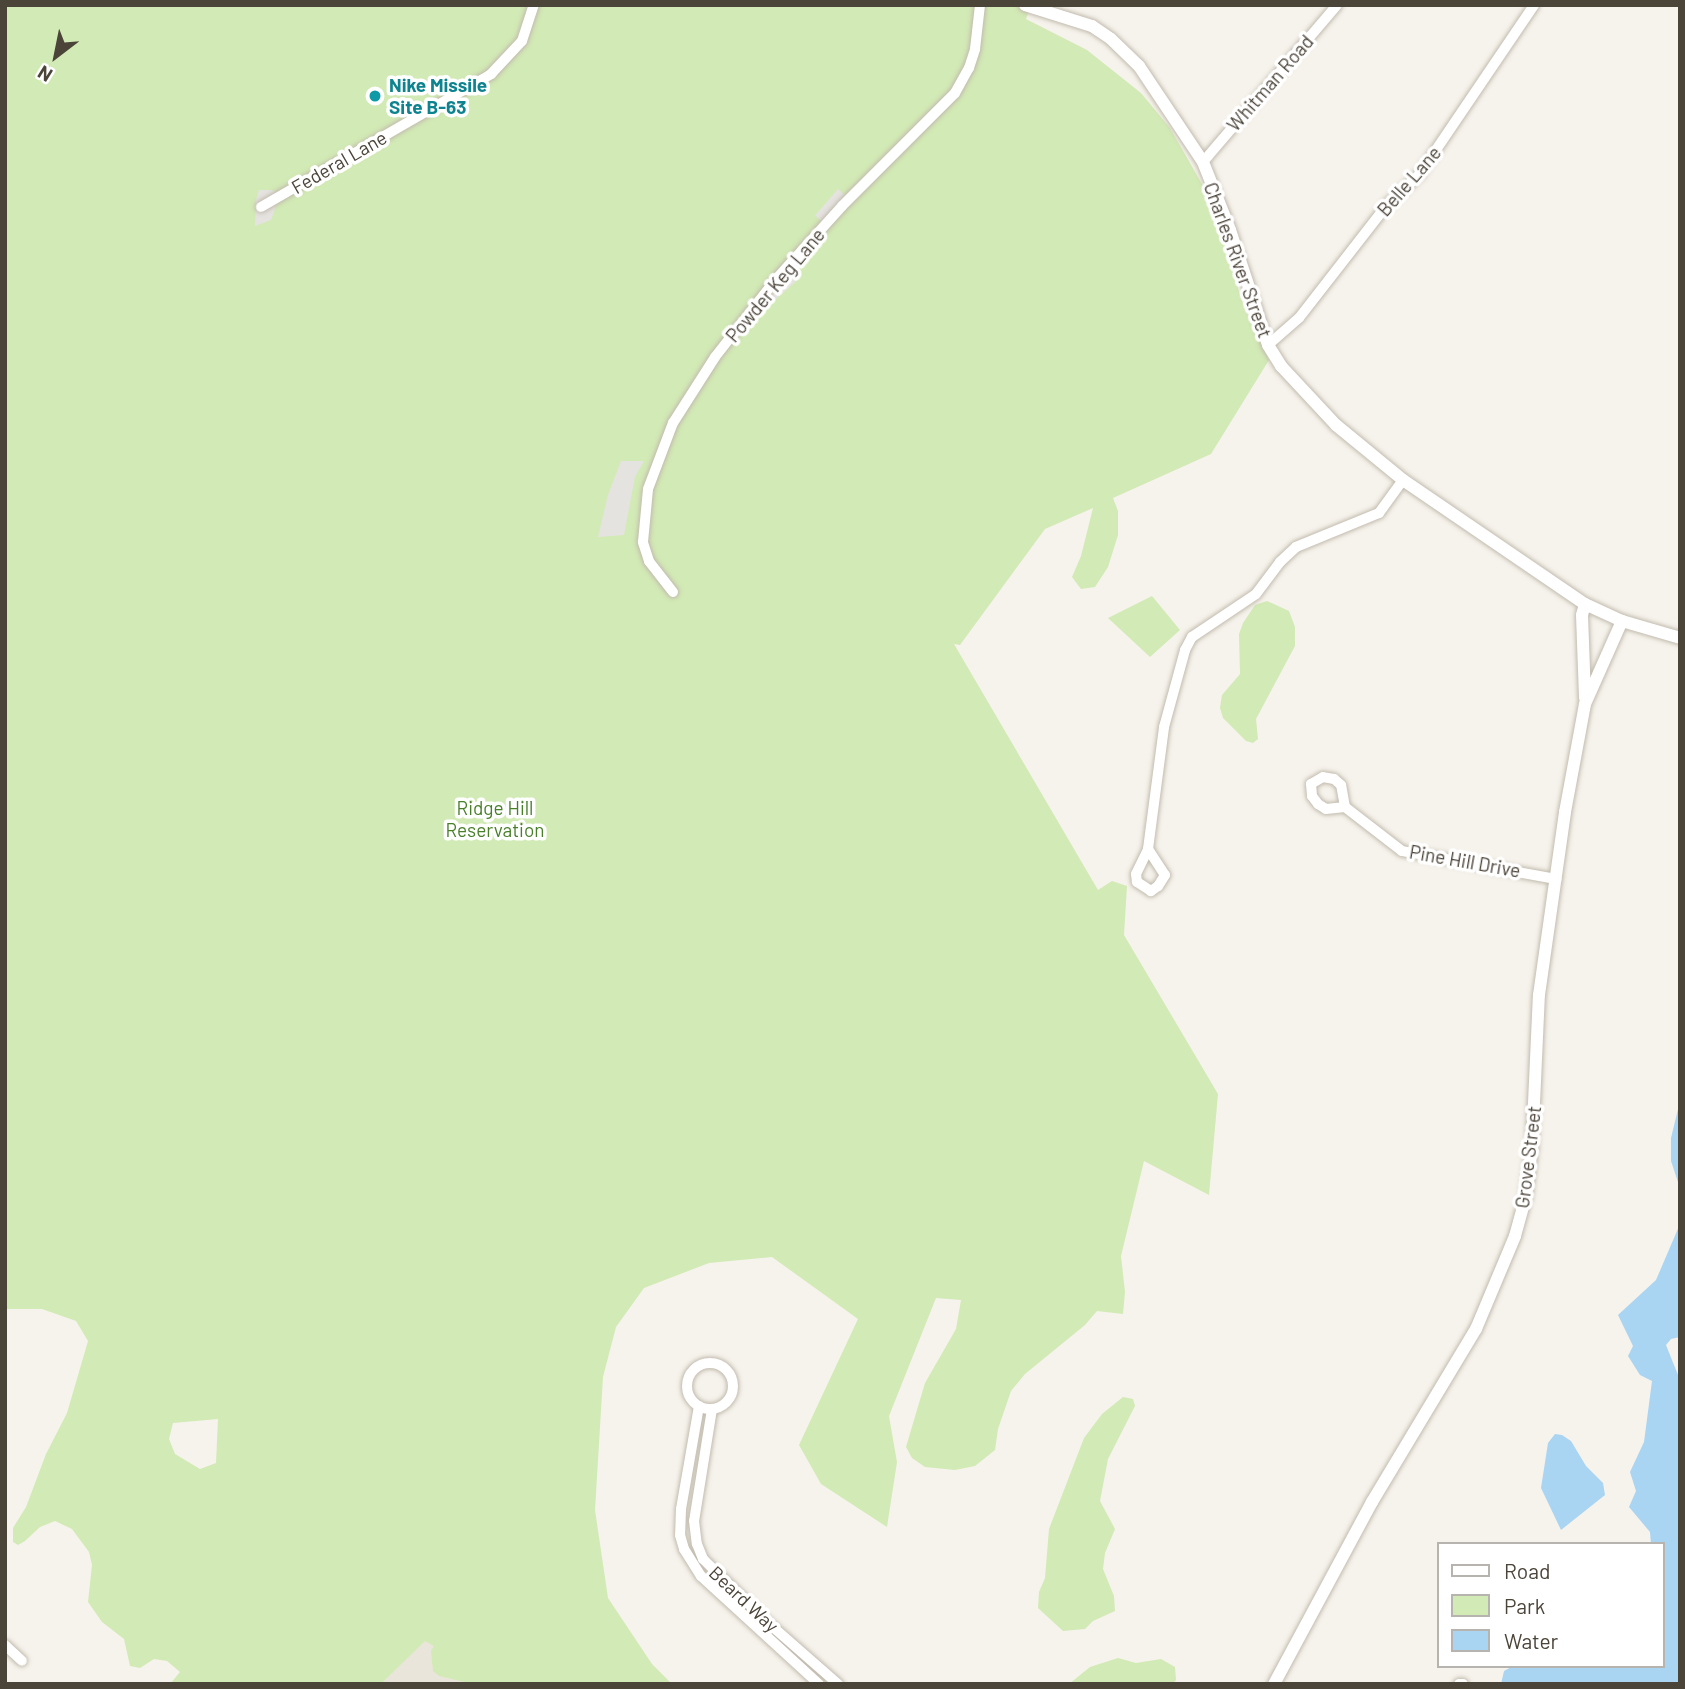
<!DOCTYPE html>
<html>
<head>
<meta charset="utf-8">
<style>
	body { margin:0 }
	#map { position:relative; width:1685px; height:1689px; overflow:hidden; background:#f6f3ec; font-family:Barlow,sans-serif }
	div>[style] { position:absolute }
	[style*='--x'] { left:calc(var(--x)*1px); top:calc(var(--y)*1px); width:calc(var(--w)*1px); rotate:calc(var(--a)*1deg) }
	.residential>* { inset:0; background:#eae5da }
	.green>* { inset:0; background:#d2eab5 }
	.parking>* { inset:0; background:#e5e3e0; transform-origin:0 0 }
	.water>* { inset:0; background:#a9d4f2 }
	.roads { filter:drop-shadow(0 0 2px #c2bbae) drop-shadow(0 0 2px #c2bbae) }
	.minor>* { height:10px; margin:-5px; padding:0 5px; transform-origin:5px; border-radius:5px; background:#fff }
	.minor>.ring { margin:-5px; padding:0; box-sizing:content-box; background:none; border:10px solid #fff; border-radius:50% }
	.tertiary>* { height:12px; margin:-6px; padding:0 6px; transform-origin:6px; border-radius:6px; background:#fff }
	.dots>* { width:19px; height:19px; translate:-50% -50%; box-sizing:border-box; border:4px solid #fff; border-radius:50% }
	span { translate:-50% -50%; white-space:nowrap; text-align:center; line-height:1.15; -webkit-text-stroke:7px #fff; paint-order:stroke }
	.street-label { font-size:19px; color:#4b4439 }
	.culture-label { font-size:19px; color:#0d838f; font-weight:700 }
	.left { translate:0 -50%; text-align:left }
	.park-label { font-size:19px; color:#4a7f2a }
	.frame { position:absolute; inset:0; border:7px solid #4b4439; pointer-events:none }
	.legend { position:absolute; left:1437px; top:1542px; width:228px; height:126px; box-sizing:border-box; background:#fff; border:2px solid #b7b4b0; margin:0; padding:9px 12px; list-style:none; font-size:21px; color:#4b4439 }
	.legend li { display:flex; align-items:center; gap:14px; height:35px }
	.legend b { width:35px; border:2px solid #b7b4b0 }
	.north { position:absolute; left:21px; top:21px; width:70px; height:70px; -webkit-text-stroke:5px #fff; paint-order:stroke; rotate:212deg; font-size:19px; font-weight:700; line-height:28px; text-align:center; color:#4b4439 }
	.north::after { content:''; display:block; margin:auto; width:24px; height:32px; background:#4b4439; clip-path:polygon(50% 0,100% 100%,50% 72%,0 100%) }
</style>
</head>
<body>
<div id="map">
	<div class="residential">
		<div style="clip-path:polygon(425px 1640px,505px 1684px,381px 1684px)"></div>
	</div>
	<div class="green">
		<div style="clip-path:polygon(evenodd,5px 5px,1031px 5px,1026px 19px,1087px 50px,1141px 93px,1170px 128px,1210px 198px,1243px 304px,1269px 360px,1211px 454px,1113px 498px,1118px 511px,1118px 535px,1108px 567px,1095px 587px,1081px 589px,1072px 577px,1081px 556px,1093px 508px,1045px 529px,960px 645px,954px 644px,1098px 890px,1112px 881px,1127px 886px,1124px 935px,1218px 1094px,1209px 1195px,1144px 1161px,1121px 1256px,1125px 1292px,1123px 1314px,1097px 1311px,1085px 1325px,1025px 1374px,1011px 1391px,998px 1429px,995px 1450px,975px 1466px,955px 1470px,925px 1467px,912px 1458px,906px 1447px,925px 1383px,956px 1329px,961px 1300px,936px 1298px,889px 1416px,897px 1462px,887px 1527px,821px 1484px,799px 1445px,858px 1319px,772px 1257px,709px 1263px,644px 1288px,616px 1327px,603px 1377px,595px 1510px,608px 1598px,652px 1664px,672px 1684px,473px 1684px,439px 1676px,433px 1671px,431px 1651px,434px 1646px,425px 1641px,381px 1684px,170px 1684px,180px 1672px,167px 1661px,154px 1659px,140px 1668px,130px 1666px,124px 1639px,102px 1622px,88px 1602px,92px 1565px,89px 1552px,72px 1529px,55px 1521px,40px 1527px,25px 1541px,18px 1545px,13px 1542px,13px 1528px,26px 1507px,46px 1454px,67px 1413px,88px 1341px,76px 1321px,42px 1309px,5px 1309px,5px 5px,218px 1419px,216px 1463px,200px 1469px,175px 1454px,169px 1439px,173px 1423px,218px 1419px)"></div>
		<div style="clip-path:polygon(1152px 596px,1180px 630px,1150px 657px,1108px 618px)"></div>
		<div style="clip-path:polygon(1267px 601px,1289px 611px,1295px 627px,1295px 646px,1256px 719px,1258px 739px,1253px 743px,1246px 741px,1223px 718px,1220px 708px,1222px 695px,1240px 674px,1239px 634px,1243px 623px,1255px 605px)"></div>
		<div style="clip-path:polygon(1123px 1397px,1133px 1399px,1135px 1406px,1108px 1459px,1100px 1501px,1115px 1529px,1105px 1553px,1103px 1569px,1114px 1596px,1115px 1611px,1093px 1621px,1085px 1629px,1063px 1631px,1038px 1608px,1039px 1592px,1045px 1578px,1049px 1529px,1084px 1438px,1102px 1414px)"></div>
		<div style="clip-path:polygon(1118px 1658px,1136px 1663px,1161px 1659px,1175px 1667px,1176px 1680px,1173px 1684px,1069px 1684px,1090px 1667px)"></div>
	</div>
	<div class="parking">
		<div style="left:838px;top:189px;width:11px;height:35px;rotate:41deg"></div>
		<div style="clip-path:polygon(259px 190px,272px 190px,280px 196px,271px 220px,255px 226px,256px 200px)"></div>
		<div style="left:789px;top:273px;width:11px;height:36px;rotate:49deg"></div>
		<div style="clip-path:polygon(621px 461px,644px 461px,635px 477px,624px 535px,598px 537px,608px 495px)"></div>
	</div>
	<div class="water">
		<div style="clip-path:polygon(1680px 1101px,1680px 1188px,1671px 1161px,1671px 1138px)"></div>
		<div style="clip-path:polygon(1680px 1224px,1680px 1337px,1671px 1339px,1666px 1345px,1680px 1380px,1680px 1684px,1501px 1684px,1504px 1671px,1513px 1666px,1662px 1666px,1662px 1544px,1651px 1544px,1650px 1532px,1629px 1507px,1636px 1491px,1630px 1472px,1644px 1442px,1652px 1381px,1640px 1375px,1628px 1356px,1633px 1346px,1618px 1315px,1656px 1280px)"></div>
		<div style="clip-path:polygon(1555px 1434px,1562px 1435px,1571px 1441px,1586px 1466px,1603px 1483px,1605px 1495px,1561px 1530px,1541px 1488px,1548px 1443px)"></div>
	</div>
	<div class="roads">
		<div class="minor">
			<div style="--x:1203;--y:162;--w:206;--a:-49.5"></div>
			<div style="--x:261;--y:207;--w:266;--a:-30"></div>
			<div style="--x:491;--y:74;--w:45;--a:-46.8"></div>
			<div style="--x:522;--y:41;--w:38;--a:-72"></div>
			<div style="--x:1268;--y:345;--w:41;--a:-41.1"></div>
			<div style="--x:1299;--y:318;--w:143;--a:-52.1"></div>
			<div style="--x:1387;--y:205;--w:44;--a:-43.2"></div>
			<div style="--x:1419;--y:175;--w:205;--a:-55.9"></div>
			<div style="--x:673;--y:592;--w:39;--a:-128"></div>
			<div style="--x:649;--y:561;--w:20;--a:-108"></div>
			<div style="--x:643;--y:542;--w:53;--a:-84.6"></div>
			<div style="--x:648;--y:489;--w:71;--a:-69.3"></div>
			<div style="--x:673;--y:423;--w:78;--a:-57.5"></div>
			<div style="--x:715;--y:357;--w:100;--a:-51.9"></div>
			<div style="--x:777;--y:278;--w:97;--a:-47.9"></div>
			<div style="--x:842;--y:206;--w:160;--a:-45"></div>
			<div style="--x:955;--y:93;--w:29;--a:-61"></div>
			<div style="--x:969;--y:68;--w:20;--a:-72"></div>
			<div style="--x:975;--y:49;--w:44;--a:-83.5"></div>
			<div style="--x:1345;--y:807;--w:22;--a:-100"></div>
			<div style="--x:1341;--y:785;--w:9;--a:-139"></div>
			<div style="--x:1334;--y:779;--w:11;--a:-170"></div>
			<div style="--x:1323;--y:777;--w:14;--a:150"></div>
			<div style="--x:1311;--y:784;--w:12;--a:85"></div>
			<div style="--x:1312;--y:796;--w:10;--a:53"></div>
			<div style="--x:1318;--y:804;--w:9;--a:32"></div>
			<div style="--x:1326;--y:809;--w:19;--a:-6"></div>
			<div style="--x:1345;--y:807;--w:72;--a:37.7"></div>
			<div style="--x:1402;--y:851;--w:157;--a:10.3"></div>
			<div style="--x:1148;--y:849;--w:31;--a:57"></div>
			<div style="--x:1165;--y:875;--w:13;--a:122"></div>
			<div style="--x:1158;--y:886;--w:9;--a:144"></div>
			<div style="--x:1151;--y:891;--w:17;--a:-147"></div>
			<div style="--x:1137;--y:882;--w:8;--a:-97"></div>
			<div style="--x:1136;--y:874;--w:28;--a:-64"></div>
			<div style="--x:1148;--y:849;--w:123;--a:-82.5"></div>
			<div style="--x:1164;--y:727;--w:80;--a:-74.7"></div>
			<div style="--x:1185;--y:650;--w:15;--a:-62"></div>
			<div style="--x:1192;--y:637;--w:77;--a:-33.9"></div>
			<div style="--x:1256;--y:594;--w:40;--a:-53"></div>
			<div style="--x:1280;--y:562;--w:22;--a:-43"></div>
			<div style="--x:1296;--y:547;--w:90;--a:-22.3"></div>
			<div style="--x:1379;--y:513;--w:41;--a:-54"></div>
			<div class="ring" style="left:687px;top:1363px;width:36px;height:36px"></div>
			<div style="--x:699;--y:1406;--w:105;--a:99.9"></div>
			<div style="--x:681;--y:1509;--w:26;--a:92"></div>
			<div style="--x:680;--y:1535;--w:15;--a:74"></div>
			<div style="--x:684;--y:1549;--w:32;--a:58"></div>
			<div style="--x:701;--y:1576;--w:160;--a:42.5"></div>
			<div style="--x:712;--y:1409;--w:113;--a:99.1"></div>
			<div style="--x:694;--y:1521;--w:23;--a:83"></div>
			<div style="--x:697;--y:1544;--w:16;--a:68"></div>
			<div style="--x:703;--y:1559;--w:88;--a:44.5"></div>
			<div style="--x:766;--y:1621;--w:96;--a:41.2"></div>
			<div style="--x:5;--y:1645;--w:23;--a:43"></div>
			<div style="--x:1459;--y:1684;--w:4;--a:0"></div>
		</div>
		<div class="tertiary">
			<div style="--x:1025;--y:5;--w:70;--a:17.4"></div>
			<div style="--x:1092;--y:26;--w:23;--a:34"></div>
			<div style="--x:1111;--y:39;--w:39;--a:44"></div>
			<div style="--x:1139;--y:66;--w:115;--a:56.3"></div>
			<div style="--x:1203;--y:162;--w:73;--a:68.3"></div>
			<div style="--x:1230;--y:230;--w:121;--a:71.7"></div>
			<div style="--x:1268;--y:345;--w:25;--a:58"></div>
			<div style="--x:1281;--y:366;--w:81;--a:47"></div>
			<div style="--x:1336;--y:425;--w:87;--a:39.4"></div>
			<div style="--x:1403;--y:480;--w:220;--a:34.3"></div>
			<div style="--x:1585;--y:604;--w:41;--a:24.7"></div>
			<div style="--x:1622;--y:621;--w:60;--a:16.3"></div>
			<div style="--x:1585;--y:604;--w:11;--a:105"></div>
			<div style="--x:1582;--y:615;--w:83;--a:87.9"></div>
			<div style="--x:1274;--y:1684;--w:207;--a:-61.7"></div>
			<div style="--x:1372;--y:1502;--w:202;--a:-59"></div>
			<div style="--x:1476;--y:1329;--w:101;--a:-67.2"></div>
			<div style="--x:1515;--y:1236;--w:41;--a:-74.6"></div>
			<div style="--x:1526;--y:1196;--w:49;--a:-83"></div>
			<div style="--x:1532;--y:1147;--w:152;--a:-87.4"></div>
			<div style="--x:1539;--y:995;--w:185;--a:-81.9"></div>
			<div style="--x:1565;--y:812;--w:110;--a:-79.5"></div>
			<div style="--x:1585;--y:704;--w:91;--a:-66"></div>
		</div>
	</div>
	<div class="dots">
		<div style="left:375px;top:96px;background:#0f9aa8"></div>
	</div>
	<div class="street-label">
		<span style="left:1270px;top:83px;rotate:-49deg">Whitman Road</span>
		<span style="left:339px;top:162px;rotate:-30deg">Federal Lane</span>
		<span style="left:1409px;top:181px;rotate:-49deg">Belle Lane</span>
		<span style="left:1238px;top:260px;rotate:70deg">Charles River Street</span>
		<span style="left:775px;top:285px;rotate:-50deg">Powder Keg Lane</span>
		<span style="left:1465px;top:861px;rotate:10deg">Pine Hill Drive</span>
		<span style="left:1528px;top:1157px;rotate:-83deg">Grove Street</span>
		<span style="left:744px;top:1599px;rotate:43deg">Beard Way</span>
	</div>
	<div class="culture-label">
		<span class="left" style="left:389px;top:96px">Nike Missile<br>Site B-63</span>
	</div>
	<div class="park-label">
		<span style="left:495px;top:819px">Ridge Hill<br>Reservation</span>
	</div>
	<div class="frame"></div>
	<ul class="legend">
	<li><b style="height:9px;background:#fff"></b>Road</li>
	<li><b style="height:19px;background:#d2eab5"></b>Park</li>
	<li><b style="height:19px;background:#a9d4f2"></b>Water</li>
	</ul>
	<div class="north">N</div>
</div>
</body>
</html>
